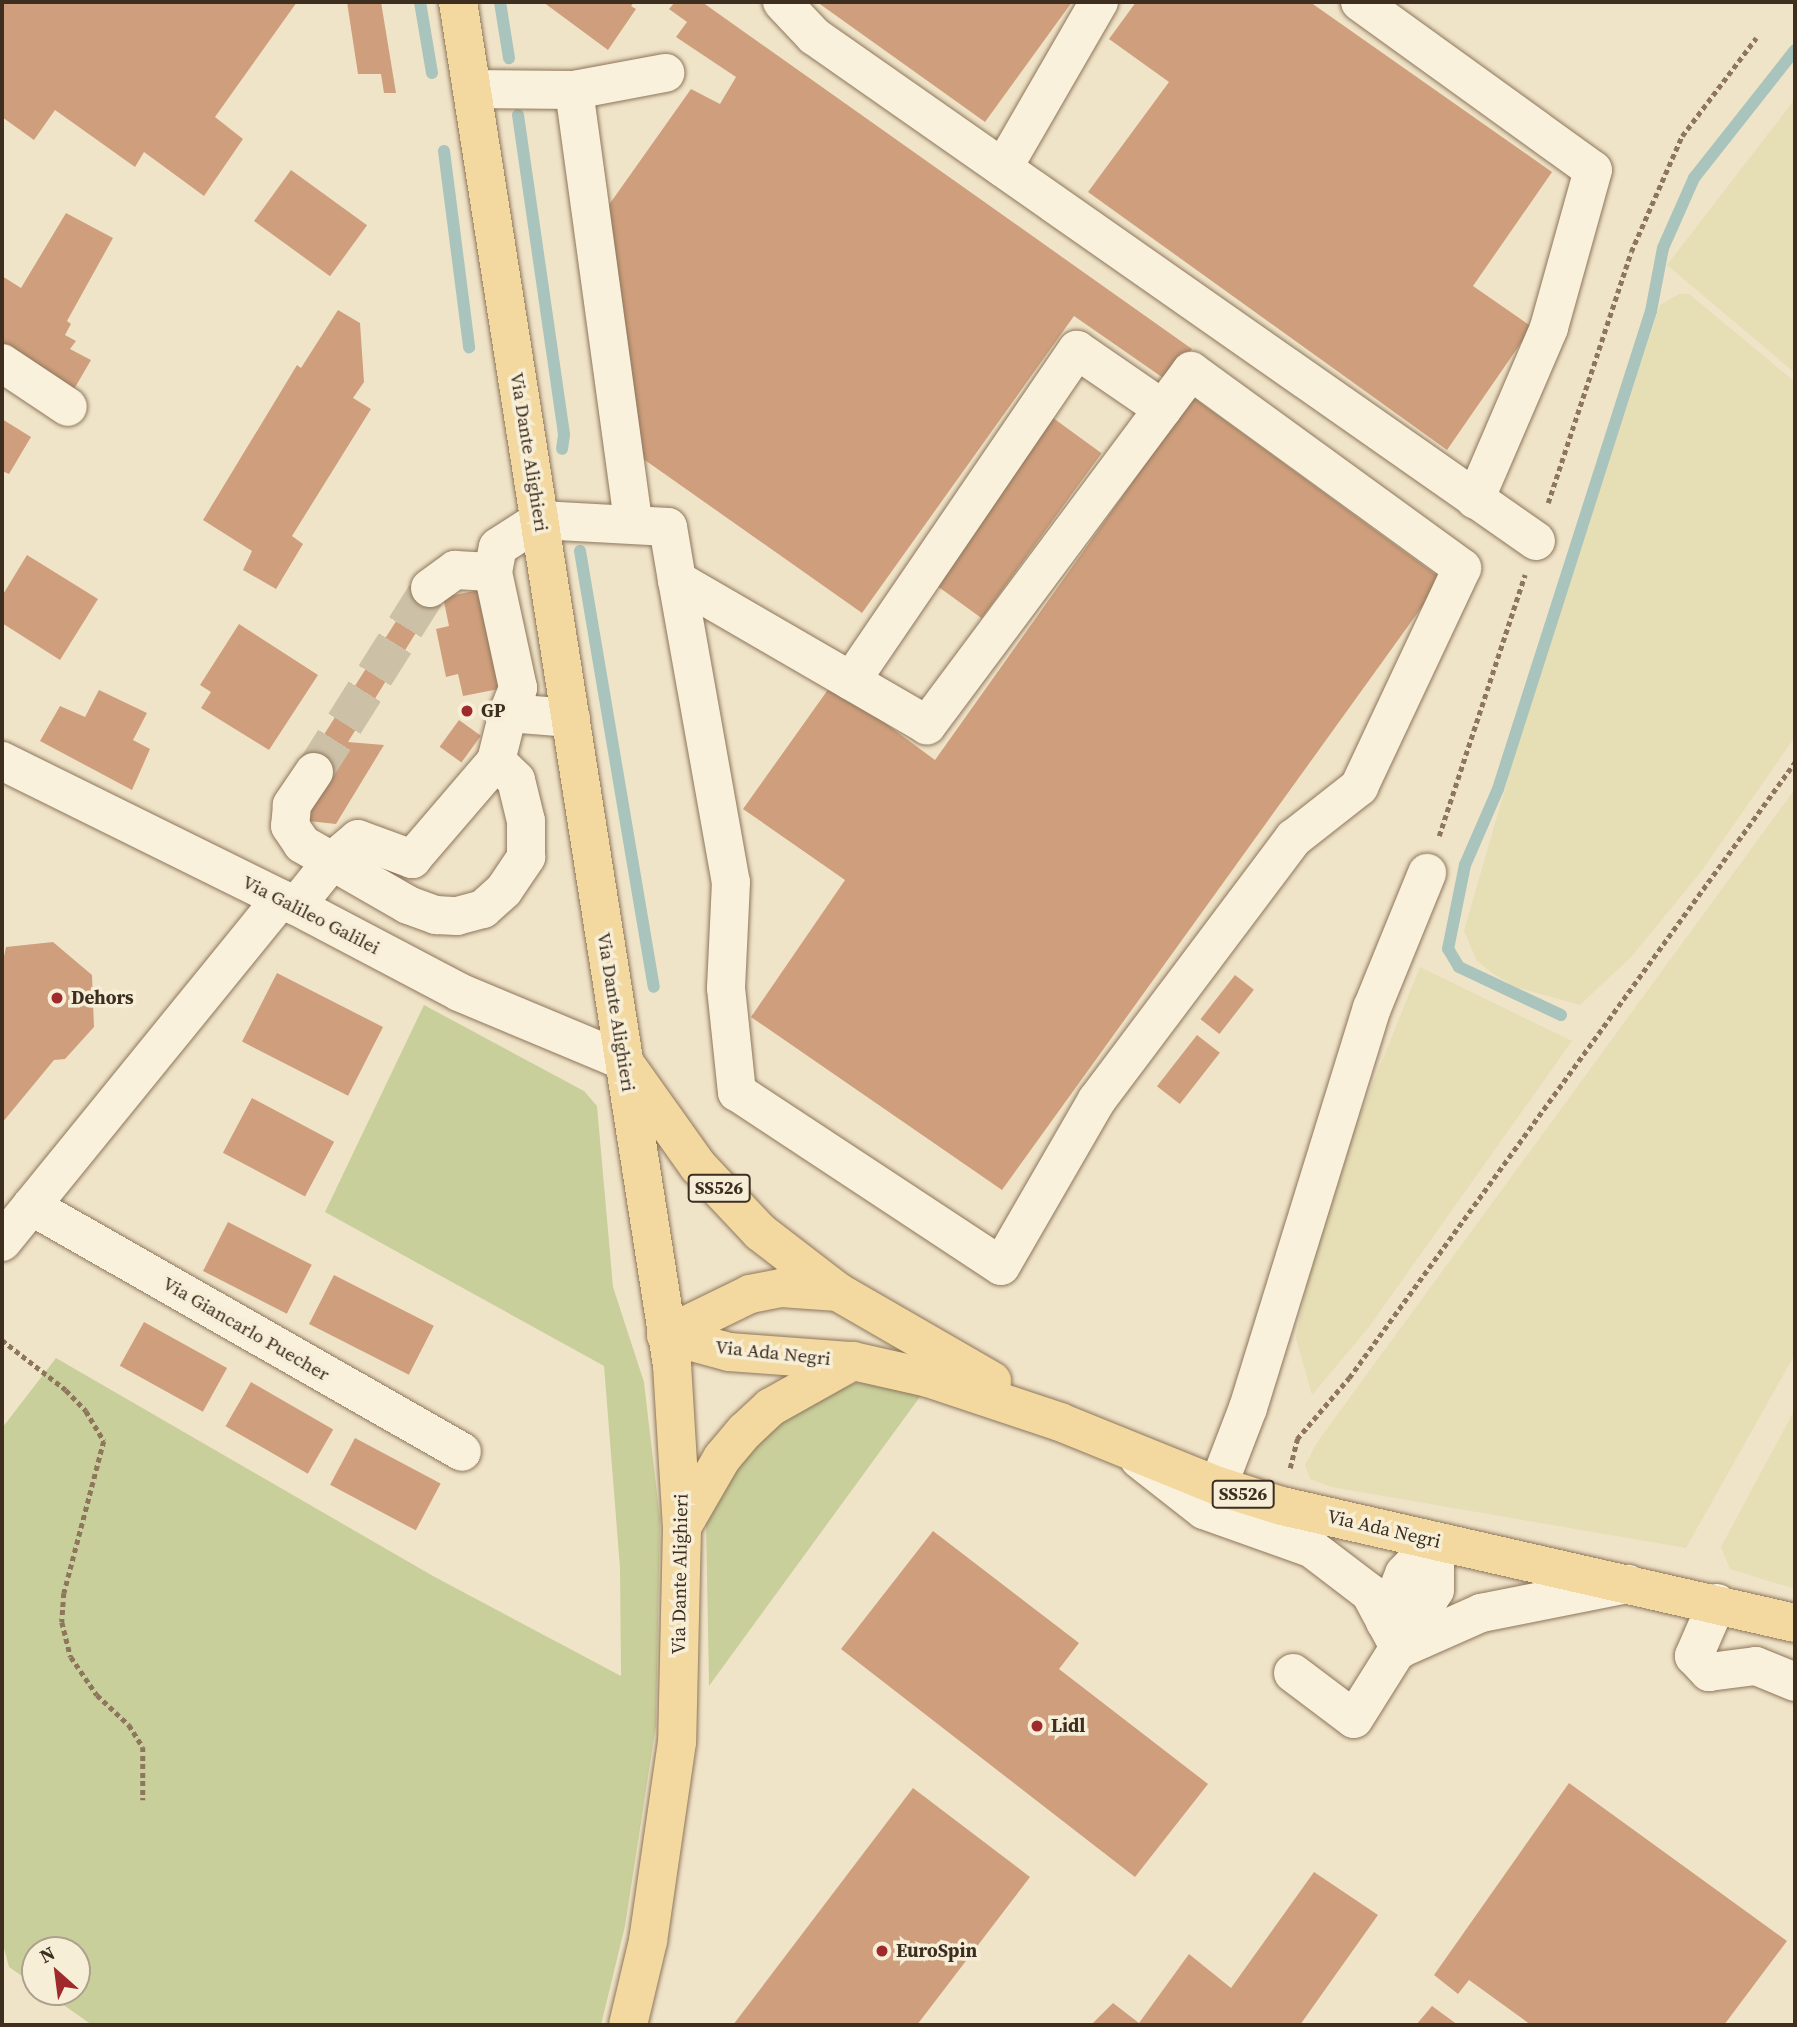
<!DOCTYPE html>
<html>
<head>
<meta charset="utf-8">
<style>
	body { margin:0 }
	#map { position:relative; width:1797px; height:2027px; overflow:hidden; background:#f0e4c8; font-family:"Source Serif 4",serif }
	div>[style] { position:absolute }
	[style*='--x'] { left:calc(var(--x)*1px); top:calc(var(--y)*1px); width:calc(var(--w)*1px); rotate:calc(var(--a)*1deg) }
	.farmland>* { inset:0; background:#e6deb5 }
	.green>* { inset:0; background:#c9cf9b }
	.stream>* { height:12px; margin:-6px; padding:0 6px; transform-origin:6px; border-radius:6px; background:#a9c4bc }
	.building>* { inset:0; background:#cf9f7d; transform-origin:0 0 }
	.minor-tunnel>* { height:38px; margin-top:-19px; transform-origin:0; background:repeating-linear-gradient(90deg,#ccc0a6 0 38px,transparent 0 57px) }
	.path>* { height:4.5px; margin-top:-2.25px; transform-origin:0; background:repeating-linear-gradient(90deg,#8d765c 0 5px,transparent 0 8.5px) }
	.roads { filter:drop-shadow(0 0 2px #8d765c) drop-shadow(0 0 2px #8d765c) }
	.minor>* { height:38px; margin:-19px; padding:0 19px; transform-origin:19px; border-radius:19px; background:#faf1dc }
	.major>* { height:38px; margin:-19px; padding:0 19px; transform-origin:19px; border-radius:19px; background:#f3d9a0 }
	.dots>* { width:19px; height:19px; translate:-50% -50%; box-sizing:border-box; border:4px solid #f7eed8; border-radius:50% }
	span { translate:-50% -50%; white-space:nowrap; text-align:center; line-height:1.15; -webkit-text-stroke:7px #f7eed8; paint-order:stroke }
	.shield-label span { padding:2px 5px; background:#f7eed8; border:2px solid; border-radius:5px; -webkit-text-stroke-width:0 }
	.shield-label { font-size:18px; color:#3d2e20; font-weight:700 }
	.street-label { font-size:19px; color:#3d2e20 }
	.poi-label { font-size:19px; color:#3d2e20; font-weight:700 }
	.left { translate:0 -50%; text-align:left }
	.frame { position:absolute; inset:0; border:4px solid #3d2e20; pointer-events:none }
	.north { position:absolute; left:21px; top:1936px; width:70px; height:70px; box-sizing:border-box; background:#f7eed8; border:2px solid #ada18e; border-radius:50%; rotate:332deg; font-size:19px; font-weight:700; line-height:28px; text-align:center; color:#3d2e20 }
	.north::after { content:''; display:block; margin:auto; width:24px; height:32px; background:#9e2a2b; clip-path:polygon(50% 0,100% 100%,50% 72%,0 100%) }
</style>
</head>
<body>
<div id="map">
	<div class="farmland">
		<div style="clip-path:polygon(1795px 99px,1795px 373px,1667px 265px)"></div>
		<div style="clip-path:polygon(1679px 294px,1689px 294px,1795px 382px,1795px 737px,1700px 873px,1632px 956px,1580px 1005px,1515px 987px,1492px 973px,1477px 961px,1464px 931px,1526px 716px,1660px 305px)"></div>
		<div style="clip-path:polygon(1795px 789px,1795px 1354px,1686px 1548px,1331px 1487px,1310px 1479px,1305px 1465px,1318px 1441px)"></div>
		<div style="clip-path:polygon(1420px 967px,1572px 1041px,1369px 1327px,1312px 1395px,1296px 1338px,1323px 1207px)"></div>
		<div style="clip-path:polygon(1795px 1409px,1795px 1589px,1730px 1569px,1721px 1547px)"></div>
	</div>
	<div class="green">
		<div style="clip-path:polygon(424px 1005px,584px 1091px,597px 1106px,613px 1287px,644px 1382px,660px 1519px,656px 1725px,625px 1926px,601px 2025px,92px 2025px,45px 1992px,77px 1992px,77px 1950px,35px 1950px,35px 1985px,9px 1967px,2px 1941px,2px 1428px,56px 1358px,433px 1576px,621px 1676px,620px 1568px,604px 1366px,325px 1212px)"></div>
		<div style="clip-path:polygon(894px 1381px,922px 1394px,709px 1686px,706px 1519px,723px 1479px,796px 1405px,856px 1383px)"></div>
	</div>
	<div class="stream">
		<div style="--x:420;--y:2;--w:72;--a:80.4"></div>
		<div style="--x:500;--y:2;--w:57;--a:80.9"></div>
		<div style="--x:518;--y:115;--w:323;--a:81.8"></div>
		<div style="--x:564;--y:435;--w:14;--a:98"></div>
		<div style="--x:444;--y:151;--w:198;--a:82.7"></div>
		<div style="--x:580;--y:551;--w:442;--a:80.4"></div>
		<div style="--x:1561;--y:1015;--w:113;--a:-154.8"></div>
		<div style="--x:1459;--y:967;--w:21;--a:-121"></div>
		<div style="--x:1448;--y:949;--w:86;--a:-78.6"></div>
		<div style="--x:1465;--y:865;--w:83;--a:-66.5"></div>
		<div style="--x:1498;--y:789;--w:502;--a:-72.25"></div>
		<div style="--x:1651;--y:311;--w:64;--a:-79.2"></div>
		<div style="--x:1663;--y:248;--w:77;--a:-66.1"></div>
		<div style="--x:1694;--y:178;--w:163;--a:-51.7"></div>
	</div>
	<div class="building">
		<div style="clip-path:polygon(2px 2px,297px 2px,215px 117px,243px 139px,204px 196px,144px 152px,135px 167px,55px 110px,34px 140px,2px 117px)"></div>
		<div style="clip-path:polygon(347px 2px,381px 2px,396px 93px,384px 93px,381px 74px,358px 74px)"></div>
		<div style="clip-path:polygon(543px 2px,634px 2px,631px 6px,636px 9px,608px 50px)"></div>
		<div style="clip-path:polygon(675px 2px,702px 2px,1192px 349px,1169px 382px,1074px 316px,862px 613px,632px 451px,606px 209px,691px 89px,720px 104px,736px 77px,676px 37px,687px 22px,669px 9px)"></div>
		<div style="clip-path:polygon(817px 2px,1072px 2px,985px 122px)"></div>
		<div style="clip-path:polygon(1136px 2px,1310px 2px,1552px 172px,1473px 286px,1532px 327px,1447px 450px,1088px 192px,1169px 82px,1109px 39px)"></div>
		<div style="left:291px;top:170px;width:94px;height:63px;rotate:36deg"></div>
		<div style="clip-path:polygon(66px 213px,113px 238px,67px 321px,71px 324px,65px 335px,76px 341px,70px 349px,91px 360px,70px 396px,2px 352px,2px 276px,21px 288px)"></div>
		<div style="clip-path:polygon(338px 310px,360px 323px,364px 382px,353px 398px,371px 409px,292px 536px,303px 544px,276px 589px,243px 570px,252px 551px,203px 520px,297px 365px,301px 368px)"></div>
		<div style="clip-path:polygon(1193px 397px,1442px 579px,1002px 1190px,751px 1017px,845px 880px,743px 809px,832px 684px,935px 760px)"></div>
		<div style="left:1049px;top:415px;width:65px;height:204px;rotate:36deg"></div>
		<div style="clip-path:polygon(2px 419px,31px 437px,9px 474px,2px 471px)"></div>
		<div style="clip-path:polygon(27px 555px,98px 599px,60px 660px,2px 623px,2px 596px)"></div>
		<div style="clip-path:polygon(421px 582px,440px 594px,348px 742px,384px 745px,336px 824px,299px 820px,304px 766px)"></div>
		<div style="clip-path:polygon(485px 589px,504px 688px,463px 696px,458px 674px,446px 677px,436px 629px,449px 626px,443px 597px)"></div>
		<div style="clip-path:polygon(239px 624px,318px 675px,269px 750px,201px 708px,211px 692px,200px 685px)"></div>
		<div style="clip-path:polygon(99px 690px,147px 713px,133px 740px,150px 749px,132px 790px,40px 741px,60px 706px,85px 717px)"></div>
		<div style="left:459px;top:720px;width:27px;height:33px;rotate:36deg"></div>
		<div style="clip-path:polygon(53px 942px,92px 975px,94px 1027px,65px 1059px,54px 1060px,2px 1123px,2px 966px,6px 947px)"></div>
		<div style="left:277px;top:973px;width:119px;height:77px;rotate:27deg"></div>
		<div style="left:1235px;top:975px;width:24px;height:56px;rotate:38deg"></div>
		<div style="left:1197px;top:1035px;width:29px;height:65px;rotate:38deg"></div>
		<div style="left:252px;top:1098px;width:93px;height:62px;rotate:28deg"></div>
		<div style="left:228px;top:1222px;width:94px;height:55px;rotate:27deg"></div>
		<div style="left:334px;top:1275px;width:112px;height:55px;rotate:27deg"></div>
		<div style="left:144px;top:1322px;width:95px;height:50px;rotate:29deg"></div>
		<div style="left:251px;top:1382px;width:95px;height:51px;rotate:30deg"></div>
		<div style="left:355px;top:1438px;width:97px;height:53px;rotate:28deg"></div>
		<div style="clip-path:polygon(933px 1531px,1079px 1643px,1059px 1669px,1208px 1784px,1135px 1877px,841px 1649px)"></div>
		<div style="clip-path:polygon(1569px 1783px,1787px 1941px,1724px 2025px,1531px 2025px,1469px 1980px,1458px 1994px,1434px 1975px)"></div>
		<div style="clip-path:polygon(913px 1788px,1030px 1877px,917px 2025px,733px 2025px)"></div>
		<div style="clip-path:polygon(1314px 1872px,1378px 1915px,1300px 2025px,1091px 2025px,1113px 2003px,1139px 2023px,1189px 1954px,1231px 1988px)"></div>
		<div style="clip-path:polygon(1432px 2006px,1458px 2025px,1416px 2025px)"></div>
	</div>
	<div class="minor-tunnel">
		<div style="--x:314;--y:772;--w:218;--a:-57.8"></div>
	</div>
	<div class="path">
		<div style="--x:1548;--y:503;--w:264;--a:-71.7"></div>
		<div style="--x:1631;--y:252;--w:127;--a:-66.3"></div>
		<div style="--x:1682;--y:136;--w:123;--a:-52.9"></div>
		<div style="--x:1439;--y:836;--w:275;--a:-71.8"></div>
		<div style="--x:2;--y:1340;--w:81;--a:38"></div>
		<div style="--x:66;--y:1390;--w:29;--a:46"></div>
		<div style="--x:86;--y:1411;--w:35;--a:59"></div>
		<div style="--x:104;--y:1441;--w:157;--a:104.7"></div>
		<div style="--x:64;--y:1593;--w:29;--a:94"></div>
		<div style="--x:62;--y:1622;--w:36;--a:76"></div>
		<div style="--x:71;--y:1657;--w:46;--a:55.6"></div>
		<div style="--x:97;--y:1695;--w:44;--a:43.2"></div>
		<div style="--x:129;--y:1725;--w:26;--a:58"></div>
		<div style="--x:143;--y:1747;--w:53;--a:90"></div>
		<div style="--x:1290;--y:1468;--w:30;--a:-76"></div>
		<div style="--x:1297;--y:1439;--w:80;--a:-49.6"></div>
		<div style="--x:1349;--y:1378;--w:761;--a:-54.09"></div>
	</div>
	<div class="roads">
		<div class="minor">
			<div style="--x:782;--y:2;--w:47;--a:46.7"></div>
			<div style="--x:814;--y:36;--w:881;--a:34.97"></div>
			<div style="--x:1360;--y:2;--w:287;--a:35.8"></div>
			<div style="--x:1593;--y:170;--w:164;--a:105.6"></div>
			<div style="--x:1549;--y:328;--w:187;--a:113.3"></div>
			<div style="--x:472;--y:89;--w:102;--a:0.6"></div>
			<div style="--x:574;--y:90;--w:93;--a:-10.6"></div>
			<div style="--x:574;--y:90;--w:437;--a:82.2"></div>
			<div style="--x:1003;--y:168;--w:192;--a:-60"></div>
			<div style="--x:2;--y:363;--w:79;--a:33.7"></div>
			<div style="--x:430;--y:588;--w:31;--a:-36"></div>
			<div style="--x:455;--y:570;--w:38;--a:3"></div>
			<div style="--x:851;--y:681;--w:401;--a:-55.7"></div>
			<div style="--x:1077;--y:350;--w:104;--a:34.5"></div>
			<div style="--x:508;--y:713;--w:27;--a:-68"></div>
			<div style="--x:518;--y:688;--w:119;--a:-102.2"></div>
			<div style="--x:493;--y:572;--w:25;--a:-79"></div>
			<div style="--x:498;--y:547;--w:50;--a:-32.7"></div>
			<div style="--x:540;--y:520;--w:128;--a:3.1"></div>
			<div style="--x:668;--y:527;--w:54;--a:80.4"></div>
			<div style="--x:677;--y:580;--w:307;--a:79.9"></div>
			<div style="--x:731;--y:882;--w:106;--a:92.7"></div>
			<div style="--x:726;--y:988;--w:105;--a:84"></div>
			<div style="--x:737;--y:1092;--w:316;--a:33.4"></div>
			<div style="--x:1001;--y:1266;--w:192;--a:-60"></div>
			<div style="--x:1097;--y:1100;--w:328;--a:-53.1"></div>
			<div style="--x:1294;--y:838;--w:83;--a:-38.1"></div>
			<div style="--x:1359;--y:787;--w:242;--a:-64.8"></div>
			<div style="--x:1462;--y:568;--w:335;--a:-144"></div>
			<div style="--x:1191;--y:371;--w:442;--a:126.7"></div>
			<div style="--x:927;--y:725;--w:289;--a:-149.9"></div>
			<div style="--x:2;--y:761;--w:328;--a:26.3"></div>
			<div style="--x:296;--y:906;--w:184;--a:27.8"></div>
			<div style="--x:459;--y:992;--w:179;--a:22.7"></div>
			<div style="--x:314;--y:772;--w:40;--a:124"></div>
			<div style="--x:292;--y:805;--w:21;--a:95"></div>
			<div style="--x:290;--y:826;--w:22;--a:56"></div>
			<div style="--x:302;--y:844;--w:122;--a:29.9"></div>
			<div style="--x:408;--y:905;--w:30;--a:20"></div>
			<div style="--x:436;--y:915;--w:21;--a:3"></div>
			<div style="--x:457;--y:916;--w:27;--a:-15"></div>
			<div style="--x:483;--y:909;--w:28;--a:-42"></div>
			<div style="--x:504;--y:890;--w:40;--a:-56"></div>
			<div style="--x:526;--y:857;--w:36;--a:-90"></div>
			<div style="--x:526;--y:821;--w:42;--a:-103.7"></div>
			<div style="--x:516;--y:780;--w:28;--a:-136"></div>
			<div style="--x:296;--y:906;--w:58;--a:-51.3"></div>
			<div style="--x:332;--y:861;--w:34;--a:-40"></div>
			<div style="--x:358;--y:839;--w:58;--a:20.3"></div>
			<div style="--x:412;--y:859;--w:129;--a:-49.4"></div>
			<div style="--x:496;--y:761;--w:49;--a:-76"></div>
			<div style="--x:508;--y:713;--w:63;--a:4.5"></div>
			<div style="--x:31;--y:1206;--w:496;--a:29.7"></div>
			<div style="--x:2;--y:1242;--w:442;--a:-50.9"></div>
			<div style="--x:1139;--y:1459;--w:83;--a:38.1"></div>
			<div style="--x:1204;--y:1510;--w:114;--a:19.6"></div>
			<div style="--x:1311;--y:1548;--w:74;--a:37.3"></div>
			<div style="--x:1370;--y:1593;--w:64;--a:61.8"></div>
			<div style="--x:1218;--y:1486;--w:84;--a:-69"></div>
			<div style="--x:1248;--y:1408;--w:419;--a:-72.8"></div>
			<div style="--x:1372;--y:1008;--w:146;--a:-67.8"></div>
			<div style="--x:1717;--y:1603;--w:58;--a:113.5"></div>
			<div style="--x:1694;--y:1656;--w:22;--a:47"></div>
			<div style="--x:1709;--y:1672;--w:47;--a:-7.3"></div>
			<div style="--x:1756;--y:1666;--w:42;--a:22.3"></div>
			<div style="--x:1385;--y:1622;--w:52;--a:-68.4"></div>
			<div style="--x:1404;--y:1574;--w:45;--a:-46.8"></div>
			<div style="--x:1400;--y:1649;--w:89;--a:-24"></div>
			<div style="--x:1481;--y:1613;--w:150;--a:-11.2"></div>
			<div style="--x:1293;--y:1673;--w:76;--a:37"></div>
			<div style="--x:1354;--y:1719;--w:152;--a:-57.9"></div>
			<div style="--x:1435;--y:1590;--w:49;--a:-90"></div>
		</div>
		<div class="major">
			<div style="--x:458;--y:2;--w:1380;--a:81.08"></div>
			<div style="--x:672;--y:1365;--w:162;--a:86.5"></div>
			<div style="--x:682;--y:1527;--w:215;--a:91.3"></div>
			<div style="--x:677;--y:1742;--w:201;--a:98.3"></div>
			<div style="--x:648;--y:1941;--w:86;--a:103.4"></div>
			<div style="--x:629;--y:1069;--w:119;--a:54.6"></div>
			<div style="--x:698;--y:1166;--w:91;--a:46.8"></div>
			<div style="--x:760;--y:1232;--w:98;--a:37.6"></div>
			<div style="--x:838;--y:1292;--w:178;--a:30"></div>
			<div style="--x:666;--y:1335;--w:65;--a:15.1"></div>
			<div style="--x:729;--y:1352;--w:124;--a:4.2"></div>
			<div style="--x:853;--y:1361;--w:77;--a:12.8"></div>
			<div style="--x:928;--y:1378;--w:139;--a:18.4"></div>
			<div style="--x:1060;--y:1422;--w:170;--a:22.1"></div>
			<div style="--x:1218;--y:1486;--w:67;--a:17.4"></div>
			<div style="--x:1282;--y:1506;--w:526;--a:12.85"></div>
			<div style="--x:666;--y:1335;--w:93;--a:-26"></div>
			<div style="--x:750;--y:1294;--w:32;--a:-11"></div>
			<div style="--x:781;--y:1288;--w:57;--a:4"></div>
			<div style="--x:682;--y:1527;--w:80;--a:-59.9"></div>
			<div style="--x:722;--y:1458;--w:35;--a:-50"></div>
			<div style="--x:745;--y:1431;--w:35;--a:-43"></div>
			<div style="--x:771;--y:1407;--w:94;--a:-29.3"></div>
		</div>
	</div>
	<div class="dots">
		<div style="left:467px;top:711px;background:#9e2a2b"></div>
		<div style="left:57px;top:998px;background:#9e2a2b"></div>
		<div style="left:1037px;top:1726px;background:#9e2a2b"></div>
		<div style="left:882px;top:1951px;background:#9e2a2b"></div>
	</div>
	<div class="shield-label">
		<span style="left:719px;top:1188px">SS526</span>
		<span style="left:1243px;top:1494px">SS526</span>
	</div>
	<div class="street-label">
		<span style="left:529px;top:452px;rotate:81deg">Via Dante Alighieri</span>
		<span style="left:311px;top:915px;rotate:27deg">Via Galileo Galilei</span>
		<span style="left:616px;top:1012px;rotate:81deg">Via Dante Alighieri</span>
		<span style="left:246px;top:1329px;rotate:30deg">Via Giancarlo Puecher</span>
		<span style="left:773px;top:1353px;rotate:6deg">Via Ada Negri</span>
		<span style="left:1384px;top:1529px;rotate:13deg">Via Ada Negri</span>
		<span style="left:680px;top:1574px;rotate:-89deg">Via Dante Alighieri</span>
	</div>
	<div class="poi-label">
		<span class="left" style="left:481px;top:711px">GP</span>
		<span class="left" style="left:71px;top:998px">Dehors</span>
		<span class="left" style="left:1051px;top:1726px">Lidl</span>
		<span class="left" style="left:896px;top:1951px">EuroSpin</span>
	</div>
	<div class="frame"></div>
	<div class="north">N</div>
</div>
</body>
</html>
